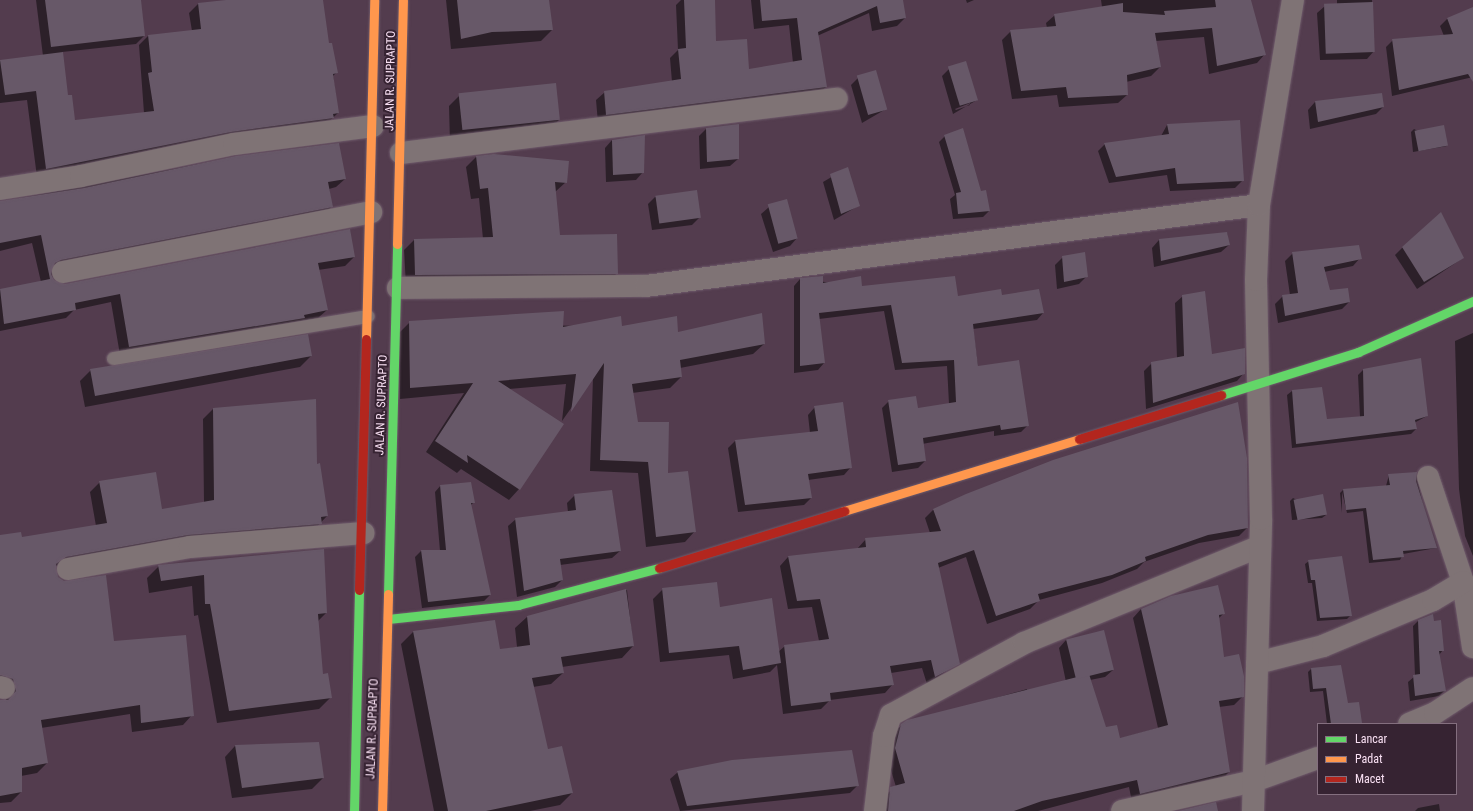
<!DOCTYPE html>
<html>
<head>
<meta charset="utf-8">
<style>
	body { margin:0 }
	#map { position:relative; width:1473px; height:811px; overflow:hidden; background:#533c4e; font-family:"Roboto Condensed",sans-serif }
	div>[style] { position:absolute }
	[style*='--x'] { left:calc(var(--x)*1px); top:calc(var(--y)*1px); width:calc(var(--w)*1px); rotate:calc(var(--a)*1deg) }
	.shadow>* { inset:0; background:#0007 }
	.building>* { inset:0; background:#675868; transform-origin:0 0 }
	.roads { filter:drop-shadow(0 0 1px #6f5b6b) drop-shadow(0 0 1px #6f5b6b) }
	.lane>* { height:13px; margin:-6.5px; padding:0 6.5px; transform-origin:6.5px; border-radius:6.5px; background:#7f7375 }
	.street>* { height:22px; margin:-11px; padding:0 11px; transform-origin:11px; border-radius:11px; background:#7f7375 }
	.fast>* { height:9px; margin:-4.5px; padding:0 4.5px; transform-origin:4.5px; border-radius:4.5px; background:#63d668 }
	.slow>* { height:9px; margin:-4.5px; padding:0 4.5px; transform-origin:4.5px; border-radius:4.5px; background:#ff974d }
	.jam>* { height:9px; margin:-4.5px; padding:0 4.5px; transform-origin:4.5px; border-radius:4.5px; background:#b3261e }
	span { translate:-50% -50%; white-space:nowrap; text-align:center; line-height:1.15; -webkit-text-stroke:4px #362332; paint-order:stroke }
	.street-label { font-size:12px; color:#f9e0f3 }
	.legend { position:absolute; left:1317px; top:723px; width:140px; height:72px; box-sizing:border-box; background:#362332; border:1px solid #846f7f; margin:0; padding:5px 7px; list-style:none; font-size:12px; color:#f9e0f3 }
	.legend li { display:flex; align-items:center; gap:8px; height:20px }
	.legend b { width:20px; border:1px solid #846f7f }
</style>
</head>
<body>
<div id="map">
	<div class="shadow">
		<div style="clip-path:polygon(36px 0,140px 0,144px 36px,136px 44px,62px 52px,67px 96px,75px 121px,144px 113px,139px 45px,148px 36px,192px 31px,189px 13px,198px 4px,234px 0,322px 0,328px 45px,337px 72px,333px 76px,338px 113px,323px 127px,37px 177px,27px 100px,0 103px,0 61px,43px 56px)"></div>
		<div style="clip-path:polygon(446px 0,548px 0,552px 30px,541px 41px,451px 49px)"></div>
		<div style="clip-path:polygon(681px 0,714px 0,715px 42px,748px 70px,793px 63px,789px 25px,754px 29px,751px 0,902px 0,905px 18px,897px 26px,872px 31px,869px 13px,817px 36px,826px 87px,817px 95px,598px 123px,596px 100px,605px 92px,672px 82px,670px 58px,678px 50px,676px 5px)"></div>
		<div style="clip-path:polygon(966px 0,974px 0,967px 3px)"></div>
		<div style="clip-path:polygon(1101px 0,1250px 0,1265px 54px,1257px 63px,1209px 74px,1204px 37px,1156px 41px,1160px 67px,1151px 76px,1126px 82px,1127px 95px,1118px 103px,1059px 107px,1057px 95px,1012px 99px,1002px 40px,1011px 31px,1047px 28px,1046px 23px,1055px 15px,1102px 7px)"></div>
		<div style="clip-path:polygon(1337px 0,1372px 0,1374px 51px,1367px 59px,1320px 60px,1317px 13px,1325px 6px,1337px 5px)"></div>
		<div style="clip-path:polygon(1473px 8px,1473px 77px,1392px 96px,1386px 47px,1393px 40px,1444px 36px,1440px 26px,1447px 19px)"></div>
		<div style="clip-path:polygon(evenodd,949px 69px,977px 100px,953px 114px,942px 76px,949px 69px,970px 103px,970px 105px,956px 110px,955px 109px,970px 103px)"></div>
		<div style="clip-path:polygon(858px 78px,886px 109px,862px 123px,851px 85px)"></div>
		<div style="clip-path:polygon(460px 95px,559px 120px,548px 131px,450px 143px,449px 106px)"></div>
		<div style="clip-path:polygon(1315px 102px,1383px 107px,1376px 114px,1310px 129px,1308px 110px)"></div>
		<div style="clip-path:polygon(1167px 125px,1243px 180px,1235px 188px,1170px 191px,1167px 175px,1109px 183px,1098px 151px,1105px 144px,1161px 136px)"></div>
		<div style="clip-path:polygon(706px 129px,738px 159px,730px 166px,700px 169px,699px 136px)"></div>
		<div style="clip-path:polygon(1414px 129px,1447px 146px,1413px 152px,1411px 132px)"></div>
		<div style="clip-path:polygon(945px 136px,989px 211px,983px 217px,953px 219px,950px 199px,955px 195px,939px 142px)"></div>
		<div style="clip-path:polygon(612px 140px,643px 172px,636px 180px,606px 182px,605px 148px)"></div>
		<div style="clip-path:polygon(494px 155px,566px 182px,555px 192px,559px 236px,617px 273px,608px 283px,406px 285px,404px 250px,414px 240px,483px 239px,479px 198px,471px 199px,466px 167px,476px 157px)"></div>
		<div style="clip-path:polygon(236px 157px,345px 179px,336px 187px,329px 189px,332px 206px,323px 215px,52px 268px,53px 281px,65px 285px,354px 257px,345px 266px,318px 270px,327px 310px,318px 318px,120px 355px,111px 302px,74px 310px,66px 318px,0 331px,0 290px,41px 282px,32px 243px,0 251px,0 202px)"></div>
		<div style="clip-path:polygon(847px 168px,858px 206px,834px 220px,823px 182px)"></div>
		<div style="clip-path:polygon(655px 197px,700px 217px,692px 225px,652px 230px,648px 204px)"></div>
		<div style="clip-path:polygon(769px 207px,797px 238px,790px 246px,773px 252px,761px 214px)"></div>
		<div style="clip-path:polygon(1227px 233px,1229px 245px,1221px 252px,1154px 267px,1152px 248px,1159px 240px)"></div>
		<div style="clip-path:polygon(1403px 247px,1463px 258px,1417px 289px,1395px 255px)"></div>
		<div style="clip-path:polygon(1293px 253px,1360px 258px,1353px 266px,1324px 272px,1329px 291px,1349px 302px,1342px 309px,1278px 323px,1275px 304px,1283px 296px,1290px 295px,1285px 261px)"></div>
		<div style="clip-path:polygon(1063px 257px,1087px 276px,1079px 284px,1057px 289px,1055px 265px)"></div>
		<div style="clip-path:polygon(800px 279px,958px 298px,1001px 296px,1043px 313px,1037px 320px,973px 329px,978px 367px,1028px 425px,1021px 432px,994px 436px,994px 431px,922px 444px,925px 461px,918px 468px,892px 472px,882px 408px,889px 401px,917px 409px,949px 404px,947px 366px,895px 370px,884px 311px,819px 319px,824px 363px,818px 370px,794px 373px,794px 286px)"></div>
		<div style="clip-path:polygon(1183px 296px,1211px 355px,1244px 373px,1237px 381px,1146px 409px,1144px 371px,1152px 363px,1177px 358px,1175px 303px)"></div>
		<div style="clip-path:polygon(410px 322px,621px 327px,764px 344px,753px 354px,680px 368px,681px 377px,670px 388px,632px 393px,637px 423px,695px 531px,685px 542px,646px 547px,638px 473px,590px 471px,593px 377px,562px 421px,566px 384px,509px 389px,519px 489px,509px 500px,461px 469px,457px 473px,426px 452px,464px 393px,400px 399px,399px 333px)"></div>
		<div style="clip-path:polygon(1473px 333px,1473px 556px,1465px 536px,1459px 489px,1455px 341px)"></div>
		<div style="clip-path:polygon(311px 356px,300px 367px,85px 407px,80px 381px,91px 370px)"></div>
		<div style="clip-path:polygon(1363px 370px,1427px 416px,1414px 423px,1416px 429px,1411px 434px,1292px 448px,1287px 395px,1292px 391px,1327px 420px,1360px 417px,1358px 375px)"></div>
		<div style="clip-path:polygon(315px 400px,316px 465px,327px 516px,311px 533px,177px 544px,56px 566px,57px 577px,113px 642px,192px 715px,183px 725px,132px 732px,130px 714px,41px 728px,47px 763px,37px 773px,21px 776px,21px 792px,11px 802px,0 803px,0 700px,6px 701px,6px 694px,0 688px,0 536px,21px 538px,96px 526px,90px 492px,100px 482px,161px 510px,204px 503px,203px 419px,213px 409px)"></div>
		<div style="clip-path:polygon(815px 407px,851px 467px,844px 475px,808px 480px,811px 498px,804px 505px,738px 512px,728px 448px,735px 441px,810px 433px,808px 415px)"></div>
		<div style="clip-path:polygon(1416px 473px,1428px 529px,1436px 548px,1403px 554px,1400px 560px,1369px 563px,1363px 511px,1347px 513px,1342px 492px,1342px 513px,1340px 493px,1343px 490px,1386px 486px,1389px 475px)"></div>
		<div style="clip-path:polygon(441px 485px,474px 502px,470px 506px,490px 595px,484px 601px,422px 608px,415px 557px,421px 551px,440px 551px,435px 492px)"></div>
		<div style="clip-path:polygon(575px 495px,620px 551px,612px 558px,560px 565px,562px 580px,555px 587px,517px 597px,508px 526px,516px 519px,568px 512px,567px 503px)"></div>
		<div style="clip-path:polygon(1293px 498px,1326px 515px,1322px 518px,1292px 520px,1290px 501px)"></div>
		<div style="clip-path:polygon(933px 510px,1247px 528px,1239px 536px,1199px 543px,1144px 562px,1137px 569px,1102px 583px,1039px 600px,1030px 609px,987px 624px,966px 557px,938px 568px,958px 663px,927px 684px,922px 668px,891px 673px,893px 684px,885px 693px,830px 700px,821px 709px,783px 714px,777px 665px,770px 672px,733px 679px,729px 655px,660px 662px,653px 599px,663px 589px,719px 608px,778px 652px,785px 646px,819px 641px,812px 607px,788px 609px,780px 566px,788px 557px,857px 549px,866px 539px,930px 533px,925px 518px)"></div>
		<div style="clip-path:polygon(323px 550px,326px 613px,317px 622px,322px 675px,331px 697px,319px 709px,217px 723px,198px 615px,194px 616px,192px 586px,149px 593px,147px 578px,159px 566px)"></div>
		<div style="clip-path:polygon(1309px 561px,1351px 615px,1347px 619px,1317px 621px,1312px 583px,1308px 583px,1305px 564px)"></div>
		<div style="clip-path:polygon(627px 590px,633px 646px,622px 658px,562px 667px,563px 673px,551px 684px,533px 687px,547px 750px,572px 793px,560px 805px,530px 811px,434px 811px,401px 644px,413px 632px,499px 650px,517px 647px,515px 628px,527px 617px)"></div>
		<div style="clip-path:polygon(1141px 609px,1224px 613px,1218px 619px,1223px 658px,1243px 696px,1234px 705px,1219px 707px,1229px 772px,1221px 780px,1132px 802px,1129px 787px,1038px 811px,880px 811px,882px 797px,896px 787px,887px 757px,893px 733px,902px 725px,1027px 689px,1027px 693px,1066px 682px,1059px 648px,1066px 640px,1113px 670px,1105px 677px,1090px 680px,1105px 728px,1119px 739px,1158px 728px,1133px 618px)"></div>
		<div style="clip-path:polygon(1419px 620px,1433px 622px,1443px 650px,1439px 655px,1445px 690px,1439px 696px,1410px 701px,1408px 682px,1415px 676px,1413px 626px)"></div>
		<div style="clip-path:polygon(1311px 669px,1347px 704px,1360px 724px,1327px 724px,1323px 691px,1310px 692px,1308px 672px)"></div>
		<div style="clip-path:polygon(235px 746px,323px 778px,312px 789px,232px 798px,225px 757px)"></div>
		<div style="clip-path:polygon(678px 772px,858px 785px,850px 793px,680px 811px,670px 779px)"></div>
		<div style="clip-path:polygon(1439px 804px,1440px 811px,1415px 811px,1418px 808px)"></div>
	</div>
	<div class="building">
		<div style="clip-path:polygon(45px 0,141px 0,145px 36px,51px 47px)"></div>
		<div style="clip-path:polygon(226px 0,323px 0,329px 43px,332px 43px,338px 73px,333px 74px,339px 113px,333px 114px,334px 118px,231px 132px,46px 169px,36px 91px,5px 95px,0 60px,63px 52px,68px 95px,72px 95px,75px 120px,154px 111px,148px 73px,152px 72px,148px 35px,201px 29px,198px 3px)"></div>
		<div style="clip-path:polygon(457px 0,549px 0,553px 30px,492px 32px,461px 39px)"></div>
		<div style="clip-path:polygon(684px 0,715px 0,716px 41px,747px 39px,749px 69px,802px 60px,797px 18px,762px 21px,760px 0,903px 0,906px 18px,880px 23px,877px 6px,818px 32px,827px 87px,606px 115px,604px 91px,681px 79px,678px 49px,686px 48px)"></div>
		<div style="clip-path:polygon(1215px 0,1251px 0,1266px 55px,1217px 66px,1212px 28px,1155px 33px,1161px 67px,1127px 75px,1128px 95px,1068px 98px,1066px 87px,1021px 91px,1010px 30px,1056px 26px,1054px 14px,1123px 3px,1123px 12px,1165px 15px,1164px 11px,1216px 7px)"></div>
		<div style="left:1373px;top:2px;width:50px;height:49px;rotate:88deg"></div>
		<div style="clip-path:polygon(1473px 7px,1473px 82px,1468px 74px,1399px 90px,1392px 39px,1453px 34px,1447px 18px)"></div>
		<div style="left:966px;top:61px;width:41px;height:19px;rotate:73deg"></div>
		<div style="left:876px;top:70px;width:41px;height:20px;rotate:74deg"></div>
		<div style="left:556px;top:83px;width:37px;height:98px;rotate:84deg"></div>
		<div style="clip-path:polygon(1382px 93px,1384px 107px,1318px 122px,1315px 101px)"></div>
		<div style="clip-path:polygon(1240px 120px,1244px 181px,1177px 184px,1175px 168px,1116px 177px,1104px 143px,1169px 134px,1167px 124px)"></div>
		<div style="clip-path:polygon(739px 124px,739px 159px,707px 162px,706px 128px)"></div>
		<div style="left:1444px;top:125px;width:21px;height:30px;rotate:79deg"></div>
		<div style="clip-path:polygon(963px 128px,981px 191px,986px 190px,990px 211px,958px 214px,956px 193px,961px 192px,944px 135px)"></div>
		<div style="clip-path:polygon(645px 135px,644px 173px,613px 175px,612px 140px)"></div>
		<div style="clip-path:polygon(339px 143px,346px 179px,328px 182px,333px 207px,61px 260px,55px 263px,51px 274px,54px 280px,65px 284px,350px 229px,355px 257px,318px 263px,328px 310px,304px 315px,305px 318px,129px 347px,120px 294px,75px 303px,76px 310px,4px 324px,0 289px,50px 279px,41px 235px,0 243px,0 201px,84px 188px,236px 156px)"></div>
		<div style="clip-path:polygon(494px 154px,569px 161px,567px 183px,555px 182px,560px 235px,617px 234px,618px 274px,415px 275px,414px 239px,493px 237px,488px 188px,480px 189px,476px 156px)"></div>
		<div style="clip-path:polygon(848px 167px,860px 206px,841px 214px,830px 174px)"></div>
		<div style="left:697px;top:190px;width:28px;height:42px;rotate:82deg"></div>
		<div style="left:787px;top:199px;width:41px;height:20px;rotate:75deg"></div>
		<div style="clip-path:polygon(1441px 212px,1464px 258px,1424px 282px,1402px 247px)"></div>
		<div style="clip-path:polygon(1227px 232px,1230px 245px,1161px 261px,1159px 239px)"></div>
		<div style="clip-path:polygon(1359px 245px,1362px 259px,1324px 267px,1330px 290px,1348px 288px,1350px 302px,1285px 316px,1282px 295px,1298px 293px,1292px 252px)"></div>
		<div style="clip-path:polygon(1085px 252px,1088px 277px,1064px 282px,1062px 256px)"></div>
		<div style="clip-path:polygon(823px 276px,823px 283px,861px 276px,862px 286px,955px 276px,958px 296px,1001px 289px,1002px 295px,1039px 289px,1044px 313px,973px 324px,978px 366px,1019px 360px,1029px 426px,1001px 430px,1000px 425px,923px 438px,926px 461px,898px 465px,888px 400px,916px 396px,918px 408px,956px 402px,954px 360px,902px 363px,891px 305px,819px 313px,825px 363px,800px 366px,800px 278px)"></div>
		<div style="clip-path:polygon(1205px 291px,1212px 354px,1245px 348px,1245px 374px,1153px 403px,1151px 362px,1184px 356px,1182px 295px)"></div>
		<div style="clip-path:polygon(564px 311px,563px 327px,621px 316px,622px 326px,677px 316px,678px 332px,762px 313px,765px 344px,680px 360px,682px 377px,632px 384px,638px 422px,669px 422px,668px 473px,688px 471px,696px 532px,656px 537px,648px 462px,600px 460px,604px 363px,571px 412px,576px 374px,498px 381px,564px 424px,520px 490px,467px 455px,468px 463px,435px 441px,473px 383px,410px 388px,409px 321px)"></div>
		<div style="clip-path:polygon(308px 334px,312px 356px,95px 396px,90px 369px)"></div>
		<div style="clip-path:polygon(1421px 358px,1428px 416px,1415px 420px,1417px 429px,1296px 444px,1292px 390px,1322px 387px,1327px 419px,1364px 416px,1363px 369px)"></div>
		<div style="clip-path:polygon(316px 399px,317px 464px,320px 463px,328px 516px,321px 517px,322px 524px,188px 535px,66px 557px,56px 564px,58px 577px,64px 581px,106px 575px,114px 641px,186px 635px,194px 716px,141px 723px,140px 705px,41px 720px,48px 763px,22px 768px,22px 792px,0 796px,0 700px,8px 700px,16px 691px,13px 679px,0 675px,0 535px,21px 532px,22px 537px,107px 523px,99px 481px,156px 472px,162px 509px,214px 500px,213px 408px)"></div>
		<div style="clip-path:polygon(843px 402px,852px 468px,808px 474px,812px 498px,745px 505px,735px 440px,818px 431px,814px 406px)"></div>
		<div style="clip-path:polygon(1238px 402px,1247px 458px,1248px 528px,1208px 535px,1145px 557px,1146px 561px,1112px 575px,1038px 594px,1040px 601px,996px 616px,974px 550px,938px 563px,960px 664px,935px 677px,931px 660px,890px 666px,894px 685px,830px 693px,831px 701px,791px 706px,784px 645px,829px 639px,820px 599px,797px 601px,788px 556px,866px 547px,865px 538px,941px 531px,933px 509px,966px 494px,1053px 460px)"></div>
		<div style="clip-path:polygon(1417px 472px,1416px 481px,1437px 548px,1403px 551px,1404px 557px,1373px 560px,1366px 508px,1346px 510px,1343px 489px,1390px 485px,1388px 474px)"></div>
		<div style="clip-path:polygon(471px 482px,475px 503px,471px 503px,491px 595px,428px 602px,421px 550px,446px 550px,440px 485px)"></div>
		<div style="clip-path:polygon(612px 490px,621px 551px,560px 559px,563px 580px,524px 591px,515px 518px,576px 510px,574px 494px)"></div>
		<div style="left:1323px;top:494px;width:21px;height:30px;rotate:79deg"></div>
		<div style="clip-path:polygon(324px 549px,327px 613px,318px 614px,323px 674px,328px 673px,332px 698px,229px 711px,210px 604px,205px 604px,204px 575px,161px 581px,158px 565px)"></div>
		<div style="clip-path:polygon(1342px 556px,1352px 616px,1320px 618px,1315px 580px,1311px 580px,1308px 560px)"></div>
		<div style="clip-path:polygon(717px 582px,720px 607px,772px 598px,781px 663px,743px 670px,739px 646px,669px 653px,662px 588px)"></div>
		<div style="clip-path:polygon(1218px 585px,1225px 614px,1219px 615px,1224px 657px,1239px 654px,1244px 676px,1244px 697px,1219px 701px,1230px 772px,1140px 794px,1137px 780px,1042px 801px,1014px 811px,888px 811px,890px 787px,905px 783px,895px 748px,901px 724px,907px 720px,1089px 674px,1106px 727px,1117px 725px,1120px 738px,1168px 725px,1141px 609px,1171px 596px)"></div>
		<div style="clip-path:polygon(626px 589px,634px 646px,561px 657px,564px 673px,532px 678px,548px 749px,562px 746px,573px 793px,486px 811px,448px 811px,413px 631px,495px 620px,500px 649px,530px 645px,527px 616px)"></div>
		<div style="clip-path:polygon(1433px 614px,1434px 621px,1441px 620px,1444px 651px,1439px 651px,1446px 691px,1415px 696px,1413px 675px,1420px 674px,1418px 620px)"></div>
		<div style="left:1104px;top:630px;width:41px;height:39px;rotate:76deg"></div>
		<div style="clip-path:polygon(1341px 665px,1348px 703px,1359px 702px,1362px 723px,1331px 724px,1326px 688px,1313px 689px,1311px 668px)"></div>
		<div style="clip-path:polygon(319px 742px,324px 778px,242px 788px,235px 745px)"></div>
		<div style="clip-path:polygon(852px 750px,859px 786px,687px 806px,677px 771px,732px 760px)"></div>
		<div style="clip-path:polygon(1216px 802px,1218px 811px,1178px 811px)"></div>
	</div>
	<div class="roads">
		<div class="lane">
			<div style="--x:113;--y:358;--w:258;--a:-9.4"></div>
		</div>
		<div class="street">
			<div style="--x:401;--y:153;--w:439;--a:-7.1"></div>
			<div style="--x:0;--y:189;--w:82;--a:-9.1"></div>
			<div style="--x:81;--y:176;--w:156;--a:-11.8"></div>
			<div style="--x:234;--y:144;--w:140;--a:-7.4"></div>
			<div style="--x:63;--y:272;--w:314;--a:-11"></div>
			<div style="--x:398;--y:288;--w:248;--a:-0.5"></div>
			<div style="--x:646;--y:286;--w:618;--a:-7.53"></div>
			<div style="--x:1428;--y:477;--w:111;--a:71.6"></div>
			<div style="--x:1463;--y:582;--w:66;--a:81.3"></div>
			<div style="--x:68;--y:569;--w:124;--a:-10.2"></div>
			<div style="--x:190;--y:547;--w:174;--a:-4.6"></div>
			<div style="--x:1257;--y:663;--w:68;--a:-14.4"></div>
			<div style="--x:1323;--y:646;--w:119;--a:-22.7"></div>
			<div style="--x:1433;--y:600;--w:35;--a:-31"></div>
			<div style="--x:0;--y:687;--w:4;--a:14"></div>
			<div style="--x:1409;--y:724;--w:28;--a:-23"></div>
			<div style="--x:1435;--y:713;--w:45;--a:-33.3"></div>
			<div style="--x:875;--y:811;--w:76;--a:-83.2"></div>
			<div style="--x:884;--y:736;--w:22;--a:-72"></div>
			<div style="--x:891;--y:715;--w:151;--a:-28.4"></div>
			<div style="--x:1024;--y:643;--w:255;--a:-22.3"></div>
			<div style="--x:1122;--y:811;--w:135;--a:-12.8"></div>
			<div style="--x:1254;--y:781;--w:68;--a:-19.8"></div>
			<div style="--x:1253;--y:811;--w:292;--a:-88.4"></div>
			<div style="--x:1261;--y:519;--w:239;--a:-91.2"></div>
			<div style="--x:1256;--y:280;--w:75;--a:-87.7"></div>
			<div style="--x:1259;--y:205;--w:208;--a:-80.6"></div>
		</div>
		<div class="fast">
			<div style="--x:1221;--y:395;--w:144;--a:-17.4"></div>
			<div style="--x:1358;--y:352;--w:126;--a:-23.9"></div>
			<div style="--x:388;--y:594;--w:350;--a:-88.5"></div>
			<div style="--x:388;--y:619;--w:131;--a:-6.1"></div>
			<div style="--x:518;--y:605;--w:146;--a:-14.7"></div>
			<div style="--x:354;--y:811;--w:221;--a:-88.7"></div>
		</div>
		<div class="slow">
			<div style="--x:397;--y:244;--w:244;--a:-88.6"></div>
			<div style="--x:366;--y:339;--w:339;--a:-88.6"></div>
			<div style="--x:844;--y:511;--w:246;--a:-17"></div>
			<div style="--x:382;--y:811;--w:217;--a:-88.4"></div>
		</div>
		<div class="jam">
			<div style="--x:1079;--y:439;--w:149;--a:-17.2"></div>
			<div style="--x:659;--y:568;--w:194;--a:-17.1"></div>
			<div style="--x:359;--y:590;--w:251;--a:-88.4"></div>
		</div>
	</div>
	<div class="street-label">
		<span style="left:391px;top:81px;rotate:-89deg">JALAN R. SUPRAPTO</span>
		<span style="left:382px;top:405px;rotate:-88deg">JALAN R. SUPRAPTO</span>
		<span style="left:373px;top:729px;rotate:-88deg">JALAN R. SUPRAPTO</span>
	</div>
	<ul class="legend">
	<li><b style="height:5px;background:#63d668"></b>Lancar</li>
	<li><b style="height:5px;background:#ff974d"></b>Padat</li>
	<li><b style="height:5px;background:#b3261e"></b>Macet</li>
	</ul>
</div>
</body>
</html>
